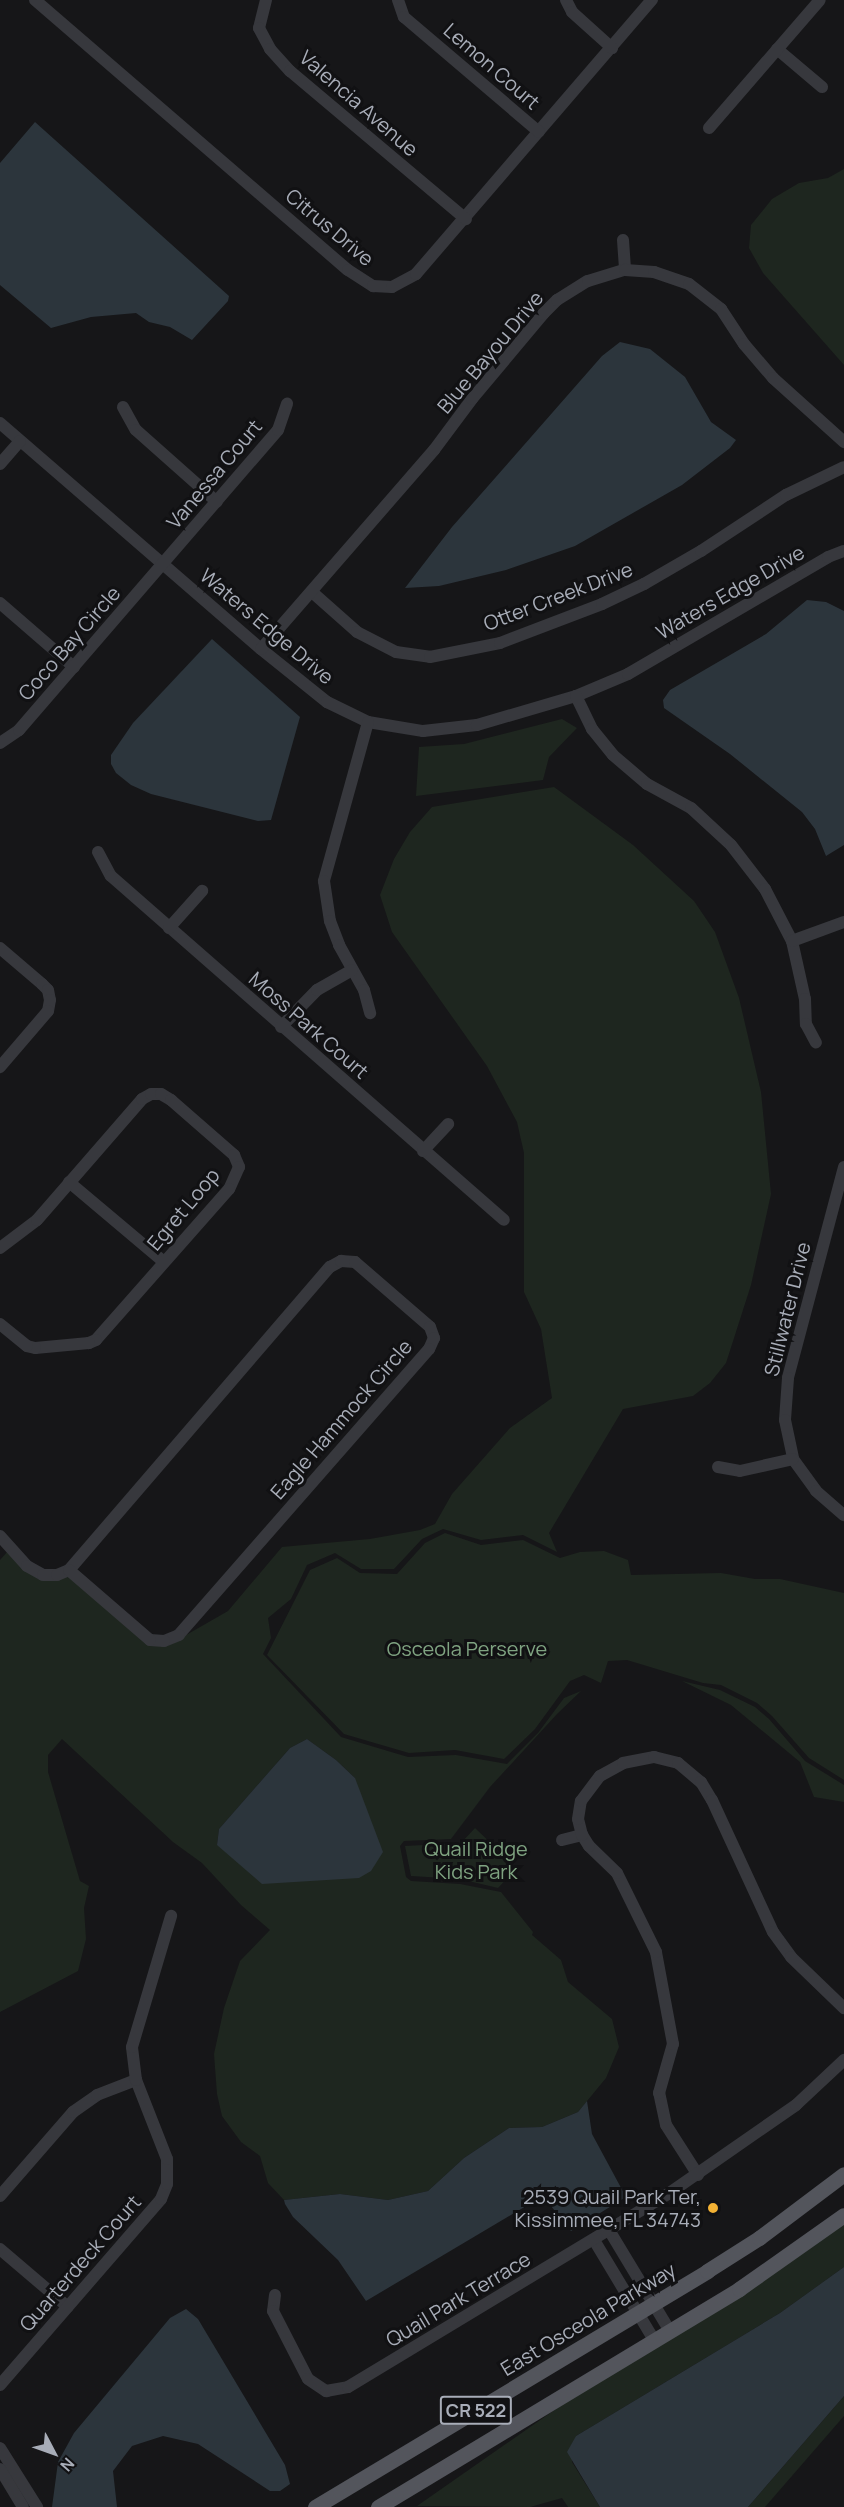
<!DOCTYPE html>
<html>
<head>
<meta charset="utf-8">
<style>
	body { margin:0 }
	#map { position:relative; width:844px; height:2507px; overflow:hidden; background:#161618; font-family:Manrope,sans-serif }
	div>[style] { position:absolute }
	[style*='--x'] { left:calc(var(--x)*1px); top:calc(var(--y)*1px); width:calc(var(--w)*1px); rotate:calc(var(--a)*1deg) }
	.green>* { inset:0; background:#1e261f }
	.water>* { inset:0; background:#2c353c }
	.minor>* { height:12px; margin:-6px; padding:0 6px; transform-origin:6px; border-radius:6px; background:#37383d }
	.major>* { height:15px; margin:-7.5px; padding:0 7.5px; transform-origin:7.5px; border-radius:7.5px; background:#53555c }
	.dots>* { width:16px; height:16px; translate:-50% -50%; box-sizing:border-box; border:3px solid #111113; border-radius:50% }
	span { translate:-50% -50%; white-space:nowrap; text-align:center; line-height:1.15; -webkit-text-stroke:6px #111113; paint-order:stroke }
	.shield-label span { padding:2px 4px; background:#111113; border:2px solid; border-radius:4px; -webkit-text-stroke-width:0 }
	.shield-label { font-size:18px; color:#a8adb8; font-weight:700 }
	.street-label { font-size:20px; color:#a8adb8 }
	.park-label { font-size:20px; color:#7fa381 }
	.poi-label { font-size:20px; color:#a8adb8 }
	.right { translate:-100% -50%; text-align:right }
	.north { position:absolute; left:24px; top:2423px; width:60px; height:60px; -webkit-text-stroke:4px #111113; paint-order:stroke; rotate:131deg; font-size:16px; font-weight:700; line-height:24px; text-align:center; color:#a8adb8 }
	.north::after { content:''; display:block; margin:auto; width:21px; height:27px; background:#a8adb8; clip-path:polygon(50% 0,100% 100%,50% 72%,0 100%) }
</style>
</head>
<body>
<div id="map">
	<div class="green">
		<div style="clip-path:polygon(844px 169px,844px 365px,763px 273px,749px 248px,751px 225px,772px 199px,799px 183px,828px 178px)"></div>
		<div style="clip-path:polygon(562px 719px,577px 728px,549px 757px,543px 780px,416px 796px,419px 747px,464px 744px)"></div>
		<div style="clip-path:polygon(evenodd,554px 787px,633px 845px,694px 901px,715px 932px,739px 998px,761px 1092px,771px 1194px,751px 1285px,726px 1363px,710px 1383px,693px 1396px,623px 1409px,549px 1533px,557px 1552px,523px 1535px,481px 1540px,443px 1529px,422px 1539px,394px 1569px,361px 1569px,335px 1553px,307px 1565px,291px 1599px,268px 1618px,271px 1638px,263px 1654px,341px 1737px,408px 1757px,456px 1755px,507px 1764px,538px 1733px,564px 1698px,581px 1691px,557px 1714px,490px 1787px,451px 1839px,404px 1841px,400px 1846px,406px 1877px,411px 1881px,460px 1884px,501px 1892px,533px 1932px,532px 1935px,561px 1960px,568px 1982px,612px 2019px,619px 2047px,606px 2078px,578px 2112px,542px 2127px,509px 2128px,464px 2158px,428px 2191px,388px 2200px,340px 2194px,284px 2200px,268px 2183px,260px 2156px,241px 2142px,222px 2116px,217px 2094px,214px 2054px,224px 2008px,240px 1961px,270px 1930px,241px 1905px,202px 1863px,173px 1842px,62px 1739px,48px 1755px,48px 1772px,80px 1881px,89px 1886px,84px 1908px,86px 1939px,78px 1971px,0 2012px,0 1560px,8px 1551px,24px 1569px,68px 1576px,167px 1646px,228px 1611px,282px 1547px,370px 1539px,420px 1530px,435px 1524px,452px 1494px,510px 1428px,552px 1398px,541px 1329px,524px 1292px,524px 1153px,517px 1122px,487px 1066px,392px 932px,380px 895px,394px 859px,410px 832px,432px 807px,554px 787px,307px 1739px,336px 1760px,355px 1778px,217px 1845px,219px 1829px,290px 1748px,307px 1739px)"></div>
		<div style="clip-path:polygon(445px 1533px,481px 1545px,523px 1540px,560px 1558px,580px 1552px,604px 1551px,628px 1560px,631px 1575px,721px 1573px,755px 1579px,780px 1579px,844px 1593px,844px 1780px,809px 1758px,772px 1716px,757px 1703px,721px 1685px,703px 1683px,627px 1660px,608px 1661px,601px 1683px,584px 1675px,570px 1681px,535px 1729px,504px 1759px,455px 1750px,409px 1753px,344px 1734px,267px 1655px,310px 1570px,337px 1558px,360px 1573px,397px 1574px,425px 1543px)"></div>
		<div style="clip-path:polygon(682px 1681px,720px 1690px,755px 1707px,769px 1719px,805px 1761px,844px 1785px,844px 1802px,814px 1797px,800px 1762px,731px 1705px)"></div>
		<div style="clip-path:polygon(475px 1828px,517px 1868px,498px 1888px,460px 1879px,411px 1876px,405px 1846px,461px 1843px)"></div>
		<div style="clip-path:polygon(844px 2223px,844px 2267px,780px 2313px,576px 2436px,572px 2462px,600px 2507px,568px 2507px,562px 2498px,530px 2507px,417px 2506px,586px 2388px,743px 2294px)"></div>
		<div style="clip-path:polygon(844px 2396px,844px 2416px,765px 2507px,748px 2507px)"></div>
	</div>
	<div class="water">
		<div style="clip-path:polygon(35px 122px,229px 296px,228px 301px,192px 340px,170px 327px,149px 322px,136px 313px,91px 317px,51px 328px,0 285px,0 163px)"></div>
		<div style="clip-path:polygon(620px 342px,650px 349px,685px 377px,711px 422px,736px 440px,730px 448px,682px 485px,575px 546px,506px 570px,439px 586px,405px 588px,452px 527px,602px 356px)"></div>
		<div style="clip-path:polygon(807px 600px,826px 602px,844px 611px,844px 845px,826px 856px,815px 829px,802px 812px,730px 754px,664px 708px,663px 700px,670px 690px,766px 634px)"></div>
		<div style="clip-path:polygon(212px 639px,300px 717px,271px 820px,258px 821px,151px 794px,131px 785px,116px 773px,111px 764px,111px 755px,133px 723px)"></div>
		<div style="clip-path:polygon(307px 1739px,336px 1760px,355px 1778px,383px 1852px,371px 1871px,359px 1878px,262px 1884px,217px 1845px,219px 1829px,290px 1748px)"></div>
		<div style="clip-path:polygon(587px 2101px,592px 2134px,626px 2197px,571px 2231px,543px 2196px,366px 2301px,338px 2260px,293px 2217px,285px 2204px,284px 2200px,340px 2194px,388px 2200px,428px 2191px,464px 2158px,509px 2128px,542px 2127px,578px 2112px)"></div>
		<div style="clip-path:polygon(844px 2267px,844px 2396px,748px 2507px,600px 2507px,567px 2452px,576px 2436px,780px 2313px)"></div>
		<div style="clip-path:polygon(186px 2309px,198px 2319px,285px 2465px,290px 2484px,280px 2491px,270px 2491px,198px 2444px,163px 2436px,132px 2446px,113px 2471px,117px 2507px,52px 2507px,58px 2462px,74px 2433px,170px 2318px)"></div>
	</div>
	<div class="minor">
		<div style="--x:35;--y:0;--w:413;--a:40.8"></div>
		<div style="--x:348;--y:270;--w:30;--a:33"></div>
		<div style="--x:373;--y:286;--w:19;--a:3"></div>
		<div style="--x:392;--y:287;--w:27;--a:-28"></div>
		<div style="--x:416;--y:274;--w:362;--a:-49.3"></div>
		<div style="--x:266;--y:0;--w:29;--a:104"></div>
		<div style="--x:259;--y:28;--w:24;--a:62"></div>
		<div style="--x:270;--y:49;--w:30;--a:48"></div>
		<div style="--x:290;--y:71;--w:230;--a:40.1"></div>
		<div style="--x:398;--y:0;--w:18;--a:71"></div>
		<div style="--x:404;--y:17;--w:177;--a:40.4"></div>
		<div style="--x:566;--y:0;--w:13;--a:63"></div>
		<div style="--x:572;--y:12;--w:54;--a:42"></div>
		<div style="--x:777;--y:49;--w:59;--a:40.2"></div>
		<div style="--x:709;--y:128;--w:169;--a:-49.1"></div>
		<div style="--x:623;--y:240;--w:30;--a:86"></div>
		<div style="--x:123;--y:407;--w:26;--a:61"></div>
		<div style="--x:136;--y:430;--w:108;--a:41.6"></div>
		<div style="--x:0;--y:423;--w:345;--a:40.9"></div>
		<div style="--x:261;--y:649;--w:85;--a:38.8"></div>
		<div style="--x:327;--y:702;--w:46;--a:26"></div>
		<div style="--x:368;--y:722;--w:56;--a:9.3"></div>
		<div style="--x:423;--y:731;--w:54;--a:-6.3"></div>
		<div style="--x:477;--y:725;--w:103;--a:-16.3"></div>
		<div style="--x:576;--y:696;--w:56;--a:-22.9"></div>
		<div style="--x:628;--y:674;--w:232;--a:-30.3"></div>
		<div style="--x:828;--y:557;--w:17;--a:-21"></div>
		<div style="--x:0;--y:464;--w:30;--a:-49"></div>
		<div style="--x:312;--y:592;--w:60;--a:41.6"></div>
		<div style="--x:357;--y:632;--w:44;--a:27.1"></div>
		<div style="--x:396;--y:652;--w:34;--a:8"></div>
		<div style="--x:430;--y:657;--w:71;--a:-11.3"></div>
		<div style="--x:500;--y:643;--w:109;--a:-20.9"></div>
		<div style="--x:602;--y:604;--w:47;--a:-25.5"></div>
		<div style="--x:644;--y:584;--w:66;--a:-30.1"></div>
		<div style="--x:701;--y:551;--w:102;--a:-33.4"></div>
		<div style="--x:786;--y:495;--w:64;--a:-25.8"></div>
		<div style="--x:0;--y:603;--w:98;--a:40.9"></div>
		<div style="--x:261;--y:649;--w:264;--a:-49"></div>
		<div style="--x:434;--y:450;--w:64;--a:-53.3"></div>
		<div style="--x:472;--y:399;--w:111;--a:-50.1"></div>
		<div style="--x:543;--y:314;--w:20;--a:-45"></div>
		<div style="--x:557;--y:300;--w:36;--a:-32"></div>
		<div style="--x:588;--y:281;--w:39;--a:-17"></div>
		<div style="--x:625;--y:270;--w:29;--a:4"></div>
		<div style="--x:654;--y:272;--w:37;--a:19"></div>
		<div style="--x:689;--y:284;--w:41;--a:38"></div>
		<div style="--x:721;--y:309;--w:42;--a:56.7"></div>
		<div style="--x:744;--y:344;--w:45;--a:49.5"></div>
		<div style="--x:773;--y:378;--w:96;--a:42"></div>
		<div style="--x:576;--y:696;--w:37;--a:64"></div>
		<div style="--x:592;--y:729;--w:33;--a:51"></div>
		<div style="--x:613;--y:755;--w:45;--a:40.5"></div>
		<div style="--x:647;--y:784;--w:50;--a:28.6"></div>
		<div style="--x:691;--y:808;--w:54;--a:42.8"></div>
		<div style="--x:731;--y:845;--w:56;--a:52.3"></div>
		<div style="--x:765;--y:889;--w:59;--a:62.6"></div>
		<div style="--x:792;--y:941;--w:59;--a:77.4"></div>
		<div style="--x:805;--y:999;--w:25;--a:88"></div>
		<div style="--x:806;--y:1024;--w:21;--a:62"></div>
		<div style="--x:368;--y:722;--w:165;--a:105.5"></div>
		<div style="--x:324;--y:881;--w:40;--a:81.5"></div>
		<div style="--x:330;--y:921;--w:26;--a:69"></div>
		<div style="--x:339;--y:945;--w:51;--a:60.9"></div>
		<div style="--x:364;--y:990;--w:24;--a:75"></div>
		<div style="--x:0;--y:743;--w:23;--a:-34"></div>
		<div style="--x:19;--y:730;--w:396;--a:-49.2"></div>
		<div style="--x:278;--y:430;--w:28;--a:-71"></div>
		<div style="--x:98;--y:852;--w:27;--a:62"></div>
		<div style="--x:111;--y:876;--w:522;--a:41.2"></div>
		<div style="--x:169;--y:928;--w:50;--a:-48.3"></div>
		<div style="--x:792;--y:941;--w:55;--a:-20.1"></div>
		<div style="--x:0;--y:948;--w:55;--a:40.6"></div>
		<div style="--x:42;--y:984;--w:8;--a:45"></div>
		<div style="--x:48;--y:990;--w:10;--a:79"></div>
		<div style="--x:50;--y:1000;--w:11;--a:100"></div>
		<div style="--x:48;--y:1011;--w:74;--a:130.6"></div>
		<div style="--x:281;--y:1027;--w:52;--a:-45.8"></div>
		<div style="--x:317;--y:990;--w:40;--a:-29.7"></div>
		<div style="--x:423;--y:1151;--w:37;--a:-47"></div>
		<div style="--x:844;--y:1167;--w:218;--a:104.9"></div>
		<div style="--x:788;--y:1378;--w:42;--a:94.1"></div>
		<div style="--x:785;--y:1420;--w:40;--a:78"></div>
		<div style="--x:793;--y:1459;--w:39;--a:54"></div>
		<div style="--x:816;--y:1491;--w:37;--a:41"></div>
		<div style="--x:69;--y:1182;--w:124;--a:40.1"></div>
		<div style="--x:0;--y:1248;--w:46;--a:-37.1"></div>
		<div style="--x:37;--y:1220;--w:160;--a:-49"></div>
		<div style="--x:142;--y:1099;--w:10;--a:-29"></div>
		<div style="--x:151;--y:1094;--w:10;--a:0"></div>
		<div style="--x:161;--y:1094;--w:12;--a:31"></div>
		<div style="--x:171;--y:1100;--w:84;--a:41.1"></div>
		<div style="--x:234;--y:1155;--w:13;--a:67"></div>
		<div style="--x:239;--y:1167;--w:24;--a:114"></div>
		<div style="--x:229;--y:1189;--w:201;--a:131.4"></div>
		<div style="--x:96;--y:1340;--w:8;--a:157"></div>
		<div style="--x:89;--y:1343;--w:54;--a:174.7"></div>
		<div style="--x:35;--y:1348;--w:8;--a:-166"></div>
		<div style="--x:27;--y:1346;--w:35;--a:-141"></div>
		<div style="--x:718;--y:1467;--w:22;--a:10"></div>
		<div style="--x:740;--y:1471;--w:54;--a:-12.8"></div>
		<div style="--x:0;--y:1536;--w:40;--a:48"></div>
		<div style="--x:27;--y:1566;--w:18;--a:29"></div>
		<div style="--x:43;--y:1575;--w:14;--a:0"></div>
		<div style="--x:57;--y:1575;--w:13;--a:-23"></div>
		<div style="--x:69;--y:1570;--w:400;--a:-49.3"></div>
		<div style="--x:330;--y:1267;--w:13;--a:-29"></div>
		<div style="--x:341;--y:1261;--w:14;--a:4"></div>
		<div style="--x:355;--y:1262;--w:99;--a:40.9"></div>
		<div style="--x:430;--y:1327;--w:12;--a:70"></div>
		<div style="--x:434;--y:1338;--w:12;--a:114"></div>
		<div style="--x:429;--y:1349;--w:380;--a:131.2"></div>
		<div style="--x:179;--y:1635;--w:16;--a:158"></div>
		<div style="--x:164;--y:1641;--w:14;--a:-176"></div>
		<div style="--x:150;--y:1640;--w:107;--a:-139.2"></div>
		<div style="--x:562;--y:1840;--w:21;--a:-14"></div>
		<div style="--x:698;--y:2175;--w:59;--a:-122.6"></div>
		<div style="--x:666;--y:2125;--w:33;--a:-102"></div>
		<div style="--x:659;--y:2093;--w:51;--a:-74.1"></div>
		<div style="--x:673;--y:2044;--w:94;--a:-100.5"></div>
		<div style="--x:656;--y:1952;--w:88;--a:-116.3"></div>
		<div style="--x:617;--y:1873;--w:39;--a:-136"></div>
		<div style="--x:589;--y:1846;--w:13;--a:-122"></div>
		<div style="--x:582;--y:1835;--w:16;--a:-104"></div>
		<div style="--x:578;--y:1819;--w:18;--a:-81"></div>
		<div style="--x:581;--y:1801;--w:31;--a:-53"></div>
		<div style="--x:600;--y:1776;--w:26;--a:-29"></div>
		<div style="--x:623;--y:1763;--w:32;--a:-11"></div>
		<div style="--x:654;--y:1757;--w:25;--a:14"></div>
		<div style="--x:678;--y:1763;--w:30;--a:40"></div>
		<div style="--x:701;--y:1782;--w:21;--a:59"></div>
		<div style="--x:712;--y:1800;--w:145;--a:65.2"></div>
		<div style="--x:773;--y:1932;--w:31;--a:54"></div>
		<div style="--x:791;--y:1957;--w:74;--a:43.9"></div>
		<div style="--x:0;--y:2196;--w:111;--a:-49"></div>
		<div style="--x:73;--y:2112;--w:29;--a:-35"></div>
		<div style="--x:97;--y:2095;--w:42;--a:-21"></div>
		<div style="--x:609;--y:2230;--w:118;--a:58.9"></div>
		<div style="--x:594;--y:2240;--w:117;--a:59"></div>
		<div style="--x:0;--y:2249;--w:89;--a:40.5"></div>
		<div style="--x:275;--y:2295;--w:16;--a:97"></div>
		<div style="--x:273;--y:2311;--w:76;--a:62.8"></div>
		<div style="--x:308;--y:2379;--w:22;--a:34"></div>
		<div style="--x:326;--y:2391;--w:22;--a:-10"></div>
		<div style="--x:348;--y:2387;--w:374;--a:-31.1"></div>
		<div style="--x:668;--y:2194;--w:156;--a:-34.8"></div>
		<div style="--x:796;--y:2105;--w:66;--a:-43.2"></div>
		<div style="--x:0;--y:2385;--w:246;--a:-49.1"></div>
		<div style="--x:161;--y:2199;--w:16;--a:-68"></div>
		<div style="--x:167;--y:2184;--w:25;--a:-90"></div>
		<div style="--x:167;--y:2159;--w:85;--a:-111.4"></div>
		<div style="--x:136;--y:2080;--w:33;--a:-97"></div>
		<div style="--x:132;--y:2047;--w:137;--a:-73.4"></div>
		<div style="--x:0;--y:2448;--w:70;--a:57.9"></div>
		<div style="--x:0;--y:2469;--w:44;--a:58.8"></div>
	</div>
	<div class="major">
		<div style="--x:315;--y:2507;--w:458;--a:-31"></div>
		<div style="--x:707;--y:2271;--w:62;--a:-32.4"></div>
		<div style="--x:759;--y:2238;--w:106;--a:-37"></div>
		<div style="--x:378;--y:2507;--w:422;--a:-31.1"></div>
		<div style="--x:739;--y:2289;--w:128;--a:-35.2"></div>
	</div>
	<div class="dots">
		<div style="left:713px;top:2208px;background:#f2b134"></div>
	</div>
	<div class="shield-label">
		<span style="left:476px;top:2410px">CR 522</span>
	</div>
	<div class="street-label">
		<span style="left:492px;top:66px;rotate:41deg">Lemon Court</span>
		<span style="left:359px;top:103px;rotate:41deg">Valencia Avenue</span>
		<span style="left:330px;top:227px;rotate:40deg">Citrus Drive</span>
		<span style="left:490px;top:352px;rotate:-50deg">Blue Bayou Drive</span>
		<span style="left:214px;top:474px;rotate:-50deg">Vanessa Court</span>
		<span style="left:730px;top:592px;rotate:-30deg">Waters Edge Drive</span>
		<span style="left:558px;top:596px;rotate:-21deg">Otter Creek Drive</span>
		<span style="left:267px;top:626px;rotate:40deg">Waters Edge Drive</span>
		<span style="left:69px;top:643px;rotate:-49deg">Coco Bay Circle</span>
		<span style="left:309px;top:1025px;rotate:41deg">Moss Park Court</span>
		<span style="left:183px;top:1209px;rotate:-50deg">Egret Loop</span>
		<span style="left:787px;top:1309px;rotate:-76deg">Stillwater Drive</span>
		<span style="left:341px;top:1419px;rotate:-49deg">Eagle Hammock Circle</span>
		<span style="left:80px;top:2263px;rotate:-49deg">Quarterdeck Court</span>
		<span style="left:458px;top:2299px;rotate:-31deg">Quail Park Terrace</span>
		<span style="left:588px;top:2319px;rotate:-31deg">East Osceola Parkway</span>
	</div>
	<div class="park-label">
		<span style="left:467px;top:1648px">Osceola Perserve</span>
		<span style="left:476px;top:1860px">Quail Ridge<br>Kids Park</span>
	</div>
	<div class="poi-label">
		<span class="right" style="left:701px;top:2208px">2539 Quail Park Ter,<br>Kissimmee, FL 34743</span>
	</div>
	<div class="north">N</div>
</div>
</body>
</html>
